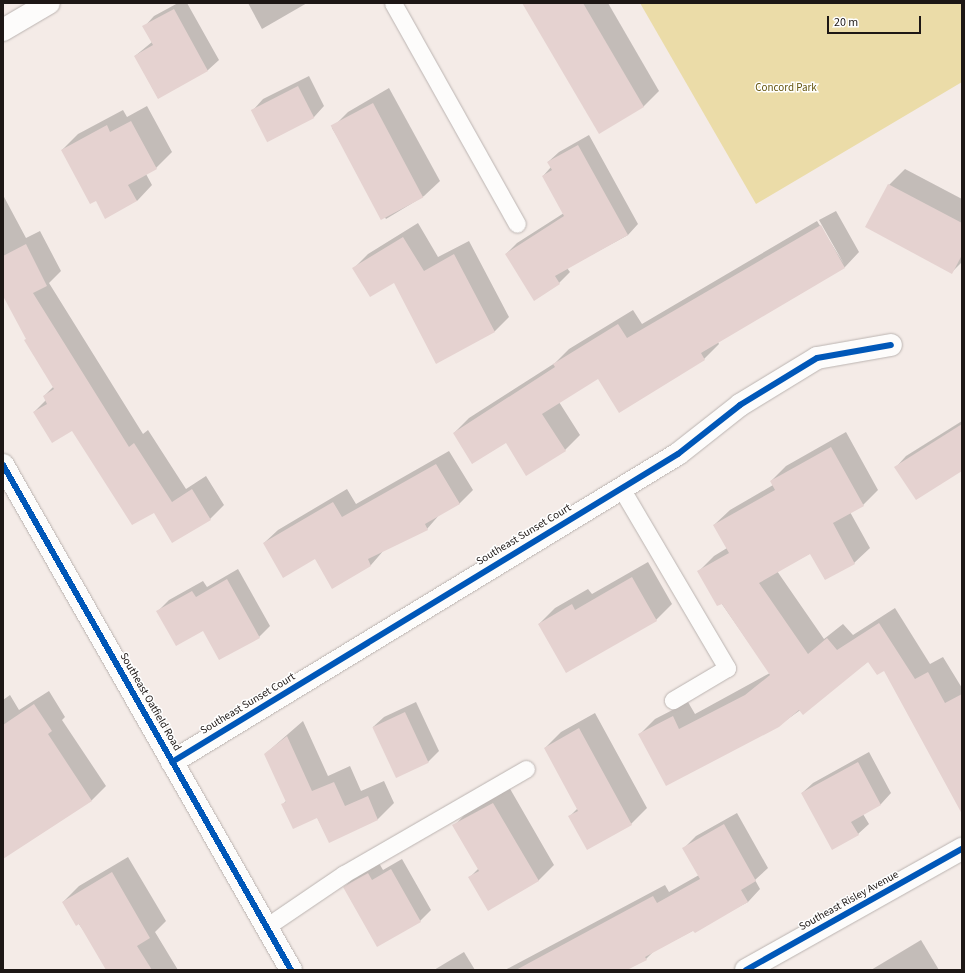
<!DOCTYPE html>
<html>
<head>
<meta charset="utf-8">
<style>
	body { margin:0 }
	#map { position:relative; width:965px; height:973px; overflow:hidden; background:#f4ebe7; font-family:"Source Sans 3",sans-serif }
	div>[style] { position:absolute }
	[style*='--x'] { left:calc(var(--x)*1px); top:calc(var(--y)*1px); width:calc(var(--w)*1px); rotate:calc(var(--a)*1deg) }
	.green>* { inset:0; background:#ebdca8 }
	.shadow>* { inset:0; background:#0003 }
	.building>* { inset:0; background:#e5d2d0; transform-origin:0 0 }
	.roads { filter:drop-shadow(0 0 1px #bbb4b1) drop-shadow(0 0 1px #bbb4b1) }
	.service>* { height:17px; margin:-8.5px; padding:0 8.5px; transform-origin:8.5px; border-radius:8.5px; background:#fdfcfb }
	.minor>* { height:22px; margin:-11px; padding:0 11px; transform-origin:11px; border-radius:11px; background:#fdfcfb }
	.secondary>* { height:22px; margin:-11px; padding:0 11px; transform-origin:11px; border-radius:11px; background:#fdfcfb }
	.cycleway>* { height:6px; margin:-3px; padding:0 3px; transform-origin:3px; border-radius:3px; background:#0057b8 }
	span { translate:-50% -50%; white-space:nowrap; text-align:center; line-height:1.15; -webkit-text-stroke:3px #fff; paint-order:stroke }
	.park-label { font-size:11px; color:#63540d }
	.street-label { font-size:11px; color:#1d1715 }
	.frame { position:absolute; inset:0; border:4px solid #1d1715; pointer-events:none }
	.scale { position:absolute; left:827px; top:16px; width:94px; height:18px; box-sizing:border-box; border:2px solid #1d1715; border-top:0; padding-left:5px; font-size:12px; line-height:14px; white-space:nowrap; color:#1d1715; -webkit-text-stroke:3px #fff; paint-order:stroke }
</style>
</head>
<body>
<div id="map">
	<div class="green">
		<div style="clip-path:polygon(640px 3px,962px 3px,962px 82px,756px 204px)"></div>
	</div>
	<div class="shadow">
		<div style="clip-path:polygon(178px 3px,187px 3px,219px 60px,208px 70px,158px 98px,135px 56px,152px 42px,144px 27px,154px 16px)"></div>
		<div style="clip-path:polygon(248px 3px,307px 3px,262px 29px)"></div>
		<div style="clip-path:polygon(523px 3px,608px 3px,659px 91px,643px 107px)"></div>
		<div style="clip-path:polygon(309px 76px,324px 106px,314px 117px,268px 141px,253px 110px,263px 99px)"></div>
		<div style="clip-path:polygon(389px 88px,440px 181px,424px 196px,386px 219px,332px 128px,348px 112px)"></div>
		<div style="clip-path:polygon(147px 106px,172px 152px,156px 168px,146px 174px,152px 185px,137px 201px,62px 150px,78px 134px,123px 110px,127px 117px)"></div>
		<div style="clip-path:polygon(589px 135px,638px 224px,628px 235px,567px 268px,570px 272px,559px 283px,506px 254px,517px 243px,564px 213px,543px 176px,551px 167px,548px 162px,559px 152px)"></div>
		<div style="clip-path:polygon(905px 169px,962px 199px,962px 262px,952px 272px,889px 185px)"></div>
		<div style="clip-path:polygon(3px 195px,26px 238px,40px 231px,61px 271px,49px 283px,143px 434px,148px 430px,186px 489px,206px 476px,224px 505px,210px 519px,154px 512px,72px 429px,34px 412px,46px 400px,44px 396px,54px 386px,3px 294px)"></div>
		<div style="clip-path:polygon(836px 211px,859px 252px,845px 267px,718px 342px,719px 344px,704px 359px,598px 378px,559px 402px,580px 435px,565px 450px,454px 433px,469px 418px,555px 363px,569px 349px,633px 310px,642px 324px,817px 221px,844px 264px,819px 220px)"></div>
		<div style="clip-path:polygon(418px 223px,438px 257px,469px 241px,509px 317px,495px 331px,436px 362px,394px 281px,354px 268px,368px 254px)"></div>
		<div style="clip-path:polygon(962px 421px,962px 470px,896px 467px,906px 456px)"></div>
		<div style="clip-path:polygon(846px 432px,878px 490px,863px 505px,850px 512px,870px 548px,854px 563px,825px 579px,811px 553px,777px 571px,824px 639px,843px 624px,853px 635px,895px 608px,930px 664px,943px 657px,962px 688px,962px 798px,884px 669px,869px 661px,778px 726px,639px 735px,655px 719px,688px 702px,695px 714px,770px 673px,699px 571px,714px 556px,727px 548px,714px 525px,730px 510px,773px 485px,771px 481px,786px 466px)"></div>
		<div style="clip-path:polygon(449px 451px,473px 490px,459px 504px,440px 514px,427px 529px,384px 550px,371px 565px,333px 587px,315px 558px,264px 543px,278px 530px,347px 489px,356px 504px)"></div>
		<div style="clip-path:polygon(648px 562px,672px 604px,656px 620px,539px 624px,555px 608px,588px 589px,592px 594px)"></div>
		<div style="clip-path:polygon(238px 569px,270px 626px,259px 637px,158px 611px,169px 600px,203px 581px,207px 587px)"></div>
		<div style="clip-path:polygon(49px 691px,65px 717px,62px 720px,106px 786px,92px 800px,3px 858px,3px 700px,10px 695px,19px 710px)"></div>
		<div style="clip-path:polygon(416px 702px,439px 751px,428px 762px,373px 727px,384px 717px)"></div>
		<div style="clip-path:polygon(595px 713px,647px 808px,631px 824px,570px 816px,578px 808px,545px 748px,561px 732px)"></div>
		<div style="clip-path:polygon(303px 721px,328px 776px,350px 766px,361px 791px,384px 781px,394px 803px,378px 819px,329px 841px,317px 817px,283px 804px,287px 800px,265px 754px)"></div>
		<div style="clip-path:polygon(869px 752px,891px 793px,881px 804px,863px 814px,869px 824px,858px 834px,802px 793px,813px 783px)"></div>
		<div style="clip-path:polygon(509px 787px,554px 865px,538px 881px,470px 877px,479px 868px,454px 826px,469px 810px)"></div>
		<div style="clip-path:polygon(737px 813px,768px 868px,755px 880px,760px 889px,748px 902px,654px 951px,646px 959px,625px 970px,505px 970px,665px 885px,669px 892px,699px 875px,684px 848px,696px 836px)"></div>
		<div style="clip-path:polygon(128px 857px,166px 921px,155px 932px,178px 970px,112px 970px,63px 902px,79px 886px)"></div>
		<div style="clip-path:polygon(402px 859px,431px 910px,420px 921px,344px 887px,355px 877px,379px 863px,383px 870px)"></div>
		<div style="clip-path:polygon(921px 940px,939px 970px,871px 970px)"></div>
		<div style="clip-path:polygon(464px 952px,475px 970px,434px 970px)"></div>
	</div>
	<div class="building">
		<div style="clip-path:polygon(522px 3px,583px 3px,644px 107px,599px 134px)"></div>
		<div style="clip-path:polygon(174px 9px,208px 71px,158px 99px,134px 56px,153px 45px,142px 26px)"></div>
		<div style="left:298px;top:86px;width:36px;height:53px;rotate:63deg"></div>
		<div style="left:373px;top:103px;width:107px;height:48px;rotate:62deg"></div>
		<div style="clip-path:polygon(131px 121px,157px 169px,128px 185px,137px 201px,105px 219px,96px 201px,90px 204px,61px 150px,107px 125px,110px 132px)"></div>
		<div style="clip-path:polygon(578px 145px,628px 235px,555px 276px,560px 284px,534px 301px,505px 254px,564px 216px,542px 176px,552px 170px,547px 162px)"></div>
		<div style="clip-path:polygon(888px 184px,962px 223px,962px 255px,952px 274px,865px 227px)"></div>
		<div style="clip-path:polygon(821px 225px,845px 268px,701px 353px,705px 360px,619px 413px,598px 379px,542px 414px,566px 451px,526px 476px,506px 443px,472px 464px,453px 433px,555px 367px,553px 364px,618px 324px,627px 338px)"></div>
		<div style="clip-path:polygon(403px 237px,424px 271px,454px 254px,495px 332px,436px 364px,394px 283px,370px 297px,352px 268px)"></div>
		<div style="clip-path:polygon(26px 244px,47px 286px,33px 293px,129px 447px,134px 443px,172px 502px,192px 489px,211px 520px,172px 543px,154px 513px,132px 525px,72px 431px,52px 443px,33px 412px,47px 404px,43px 396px,54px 389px,24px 340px,26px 339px,3px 296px,3px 256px)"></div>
		<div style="clip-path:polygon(962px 424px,962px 471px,916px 500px,894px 467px)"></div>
		<div style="clip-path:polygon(831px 447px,864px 506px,833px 523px,855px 564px,825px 580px,810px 554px,759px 583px,808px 654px,827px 638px,837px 650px,879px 623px,915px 679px,928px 672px,945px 703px,962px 694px,962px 814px,884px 671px,877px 675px,868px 662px,803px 715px,799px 710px,779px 727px,666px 786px,638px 734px,673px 716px,679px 729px,745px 695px,770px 675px,722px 604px,717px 606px,697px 571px,729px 553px,713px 525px,775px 490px,770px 481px)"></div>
		<div style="clip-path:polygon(436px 464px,460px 504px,425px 524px,428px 530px,368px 559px,371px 566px,332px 589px,315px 559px,283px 578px,263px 543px,333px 502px,342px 517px)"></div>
		<div style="clip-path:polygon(632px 577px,657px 621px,566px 673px,538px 624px,572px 604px,575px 610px)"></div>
		<div style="clip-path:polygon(227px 579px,260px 638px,219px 660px,203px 631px,176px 646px,156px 611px,192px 591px,196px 597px)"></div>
		<div style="clip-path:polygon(34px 704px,52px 731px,48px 734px,92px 801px,3px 859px,3px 725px)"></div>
		<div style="left:405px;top:712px;width:56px;height:36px;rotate:65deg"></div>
		<div style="clip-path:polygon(579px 728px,632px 825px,587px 850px,568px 816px,578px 811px,544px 748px)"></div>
		<div style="clip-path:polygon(287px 736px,312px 791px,334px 782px,345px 806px,368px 796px,378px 820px,329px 843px,317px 818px,293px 829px,281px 804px,286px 802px,264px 754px)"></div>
		<div style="clip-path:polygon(858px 762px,881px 805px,851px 822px,859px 835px,832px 850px,801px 793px)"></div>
		<div style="clip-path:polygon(493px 803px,539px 881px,488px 911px,468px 877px,479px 871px,452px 825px)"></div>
		<div style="clip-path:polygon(724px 824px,756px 881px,741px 890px,748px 902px,695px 933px,693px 931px,645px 957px,647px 960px,627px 970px,516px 970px,653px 896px,657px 903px,700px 879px,682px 848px)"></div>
		<div style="clip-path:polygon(391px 869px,421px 922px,377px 947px,343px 887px,368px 873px,372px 880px)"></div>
		<div style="clip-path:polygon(112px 872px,150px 938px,137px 946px,152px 970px,106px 970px,79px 924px,76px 926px,62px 902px)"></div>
	</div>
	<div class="roads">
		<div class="service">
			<div style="--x:393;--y:3;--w:253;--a:60.7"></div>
			<div style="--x:621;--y:488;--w:209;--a:59.5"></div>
			<div style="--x:727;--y:668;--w:63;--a:149.3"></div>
			<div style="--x:266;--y:927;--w:94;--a:-34.2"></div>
			<div style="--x:344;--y:874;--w:210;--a:-30"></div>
		</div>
		<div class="minor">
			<div style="--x:3;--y:30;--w:53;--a:-30.4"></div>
			<div style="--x:172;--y:762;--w:592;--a:-31.33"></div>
			<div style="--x:678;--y:454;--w:79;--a:-38.3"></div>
			<div style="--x:740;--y:405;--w:90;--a:-31.4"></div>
			<div style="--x:817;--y:358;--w:75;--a:-10"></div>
			<div style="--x:746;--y:970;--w:248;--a:-29.3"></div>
		</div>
		<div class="secondary">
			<div style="--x:3;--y:465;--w:581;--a:60.3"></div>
		</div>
	</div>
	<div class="cycleway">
		<div style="--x:3;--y:465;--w:581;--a:60.3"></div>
		<div style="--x:172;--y:762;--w:592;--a:-31.33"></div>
		<div style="--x:678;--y:454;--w:79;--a:-38.3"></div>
		<div style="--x:740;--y:405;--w:90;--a:-31.4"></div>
		<div style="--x:817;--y:358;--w:75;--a:-10"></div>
		<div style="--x:746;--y:970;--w:248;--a:-29.3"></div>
	</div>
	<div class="park-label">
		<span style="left:786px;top:88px">Concord Park</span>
	</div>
	<div class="street-label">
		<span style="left:524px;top:535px;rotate:-31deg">Southeast Sunset Court</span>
		<span style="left:150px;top:702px;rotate:60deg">Southeast Oatfield Road</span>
		<span style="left:248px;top:704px;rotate:-31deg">Southeast Sunset Court</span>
		<span style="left:849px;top:901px;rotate:-29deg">Southeast Risley Avenue</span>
	</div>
	<div class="frame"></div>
	<div class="scale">20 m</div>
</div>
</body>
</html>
